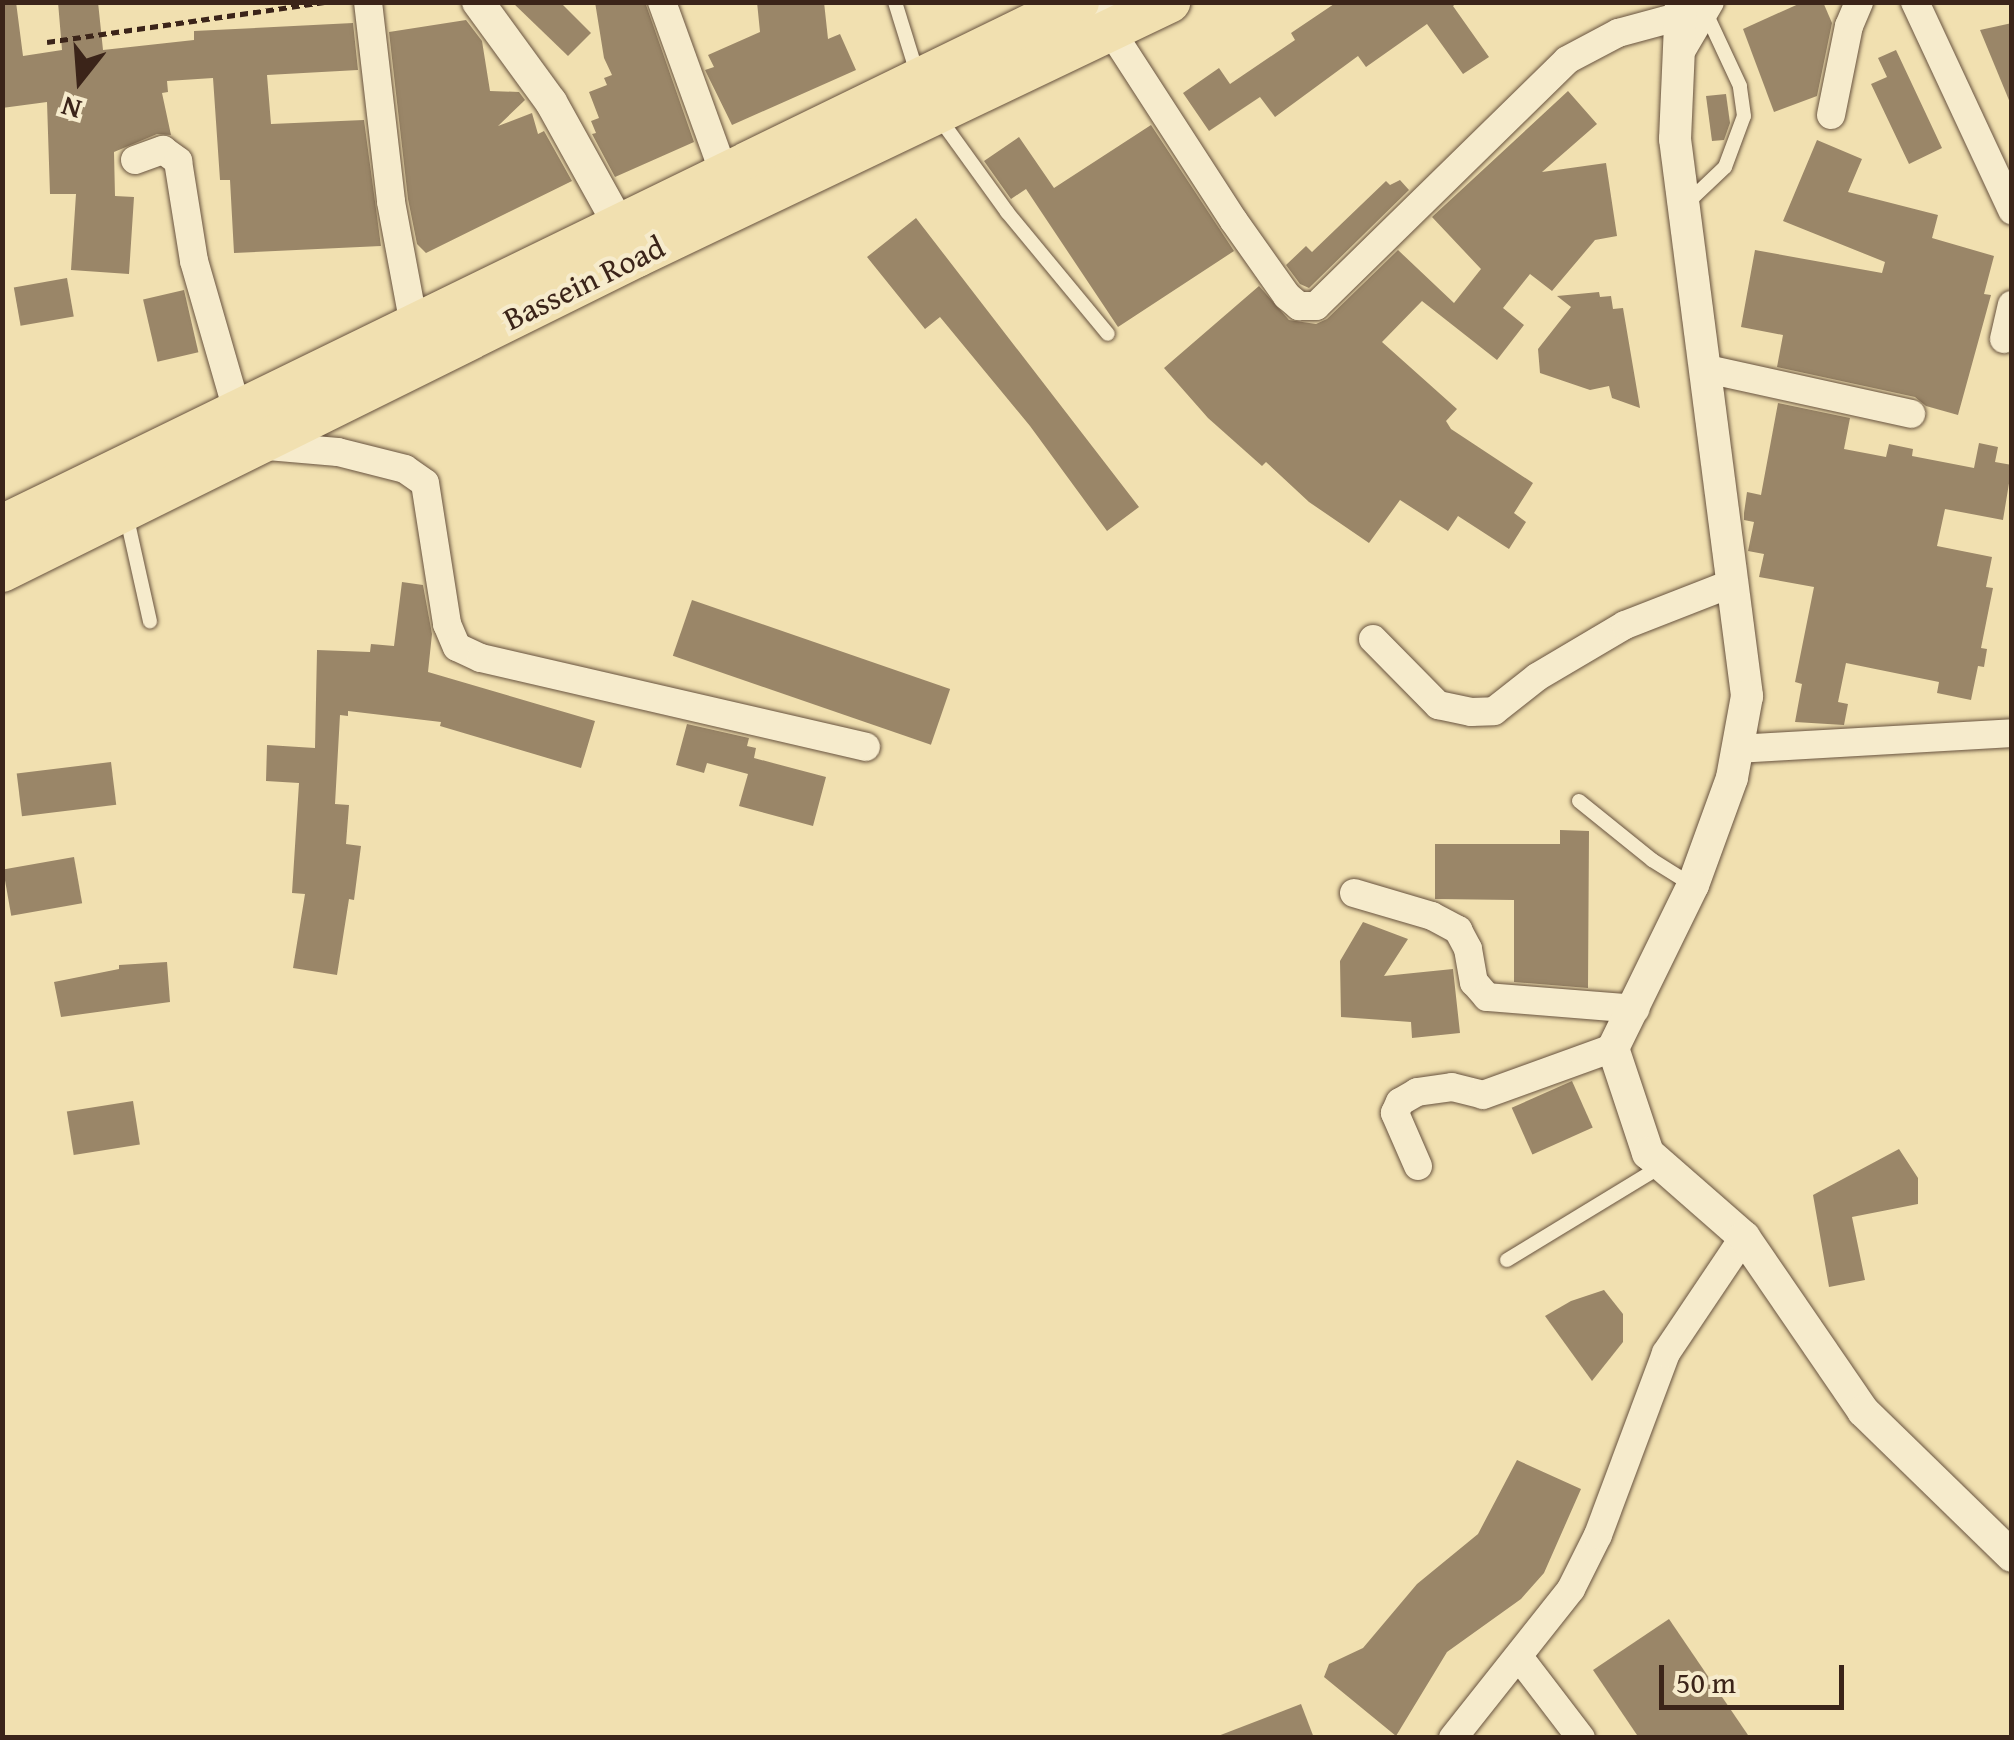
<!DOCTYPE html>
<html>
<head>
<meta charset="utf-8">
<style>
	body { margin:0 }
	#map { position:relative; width:2014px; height:1740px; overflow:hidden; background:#f1e0b0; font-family:"Gentium Book Plus",serif }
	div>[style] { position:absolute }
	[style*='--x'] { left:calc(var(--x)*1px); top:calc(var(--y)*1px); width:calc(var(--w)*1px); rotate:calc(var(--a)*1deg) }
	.building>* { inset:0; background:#9a8668; transform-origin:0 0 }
	.path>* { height:5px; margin-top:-2.5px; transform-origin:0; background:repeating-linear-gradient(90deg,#3b2419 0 8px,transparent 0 13px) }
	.roads { filter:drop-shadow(0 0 2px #68533f) drop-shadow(0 0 2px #68533f) }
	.service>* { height:14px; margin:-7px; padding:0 7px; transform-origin:7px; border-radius:7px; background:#f6ebcc }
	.minor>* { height:28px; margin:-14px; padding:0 14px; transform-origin:14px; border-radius:14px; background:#f6ebcc }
	.tertiary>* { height:32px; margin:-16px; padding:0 16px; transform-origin:16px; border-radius:16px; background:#f6ebcc }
	.primary>* { height:42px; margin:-21px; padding:0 21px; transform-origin:21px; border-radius:21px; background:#f1e0b0 }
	span { translate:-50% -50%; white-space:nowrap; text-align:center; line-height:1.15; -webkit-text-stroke:9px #f6ebcc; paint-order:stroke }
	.street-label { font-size:32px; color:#3b2419 }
	.frame { position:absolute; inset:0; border:5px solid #3b2419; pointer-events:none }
	.north { position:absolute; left:30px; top:30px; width:100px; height:100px; -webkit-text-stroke:8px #f6ebcc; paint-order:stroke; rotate:197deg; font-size:28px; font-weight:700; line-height:40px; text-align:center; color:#3b2419 }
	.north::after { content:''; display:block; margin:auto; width:35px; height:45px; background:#3b2419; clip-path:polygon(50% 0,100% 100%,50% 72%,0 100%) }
	.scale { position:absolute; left:1659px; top:1665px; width:185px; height:45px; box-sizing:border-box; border:5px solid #3b2419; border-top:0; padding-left:12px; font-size:30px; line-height:35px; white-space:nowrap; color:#3b2419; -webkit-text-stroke:8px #f6ebcc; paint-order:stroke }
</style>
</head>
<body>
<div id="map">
	<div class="building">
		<div style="clip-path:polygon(2px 2px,16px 2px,23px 56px,62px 50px,58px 2px,98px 2px,103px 50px,194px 40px,194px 31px,353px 23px,358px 70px,267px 75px,271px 124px,364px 120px,381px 246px,234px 253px,230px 180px,220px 180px,213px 78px,167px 81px,168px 92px,162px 93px,171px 135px,157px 134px,114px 152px,115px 196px,134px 197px,129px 274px,71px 270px,76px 194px,50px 194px,47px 102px,2px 108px)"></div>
		<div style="clip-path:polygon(512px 2px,560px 2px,591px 33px,568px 56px)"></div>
		<div style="clip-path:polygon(595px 2px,645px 2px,694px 142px,615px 177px,592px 134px,596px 133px,591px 121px,599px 118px,589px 92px,607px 85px,604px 78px,612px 75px,604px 58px)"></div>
		<div style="clip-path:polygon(757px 2px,824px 2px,828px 39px,840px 34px,856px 70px,732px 125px,705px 70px,714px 67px,708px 55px,760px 32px)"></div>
		<div style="clip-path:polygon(1337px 2px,1458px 2px,1453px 6px,1489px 57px,1463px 74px,1427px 24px,1366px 67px,1358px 56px,1275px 117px,1260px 97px,1209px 131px,1183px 93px,1219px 68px,1230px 84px,1295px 40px,1291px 33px)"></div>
		<div style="clip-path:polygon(1803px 2px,1823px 2px,1832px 23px,1817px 96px,1774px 112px,1743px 29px)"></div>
		<div style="clip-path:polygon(466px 20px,482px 41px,490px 91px,519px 92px,525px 100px,498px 126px,532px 113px,538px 134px,544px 131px,572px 181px,426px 253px,417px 244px,408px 199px,389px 32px)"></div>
		<div style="clip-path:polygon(2012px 23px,2012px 105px,2011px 105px,1980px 30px)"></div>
		<div style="clip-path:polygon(1896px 50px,1942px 148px,1909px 164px,1871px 84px,1887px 77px,1878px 58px)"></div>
		<div style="clip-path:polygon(1568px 91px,1597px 124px,1542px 172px,1606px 163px,1617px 236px,1595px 240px,1552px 291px,1530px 274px,1503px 308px,1524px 325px,1497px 360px,1422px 301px,1382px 342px,1457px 409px,1446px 421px,1451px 429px,1533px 483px,1514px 513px,1526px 522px,1509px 549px,1458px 516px,1448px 531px,1400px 500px,1369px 543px,1309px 502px,1266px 462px,1262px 466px,1208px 418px,1164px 368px,1259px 286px,1289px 320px,1316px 324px,1327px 319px,1398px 250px,1454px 303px,1481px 269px,1432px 217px)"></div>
		<div style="clip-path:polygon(1726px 94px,1730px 123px,1724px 140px,1712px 141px,1706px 96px)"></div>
		<div style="clip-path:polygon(1151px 125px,1234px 251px,1118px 327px,1026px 189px,1011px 199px,984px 161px,1019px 137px,1054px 188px)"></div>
		<div style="clip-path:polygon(1817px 140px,1862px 159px,1848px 192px,1938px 215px,1932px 238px,1994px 256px,1984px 294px,1991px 295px,1958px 415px,1926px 406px,1915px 397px,1777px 367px,1783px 335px,1741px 327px,1755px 250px,1882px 273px,1885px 262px,1783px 221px)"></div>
		<div style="clip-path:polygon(1400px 180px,1409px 190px,1309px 288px,1300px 284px,1286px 265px,1306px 246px,1312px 252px,1386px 181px,1390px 185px)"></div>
		<div style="clip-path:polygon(916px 218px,1139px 507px,1107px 531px,1030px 426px,940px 317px,925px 329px,867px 257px)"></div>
		<div style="left:67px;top:278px;width:39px;height:54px;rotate:80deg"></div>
		<div style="left:184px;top:290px;width:64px;height:42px;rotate:77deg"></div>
		<div style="clip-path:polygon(1599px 292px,1600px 297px,1611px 296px,1613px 309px,1623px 308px,1640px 408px,1612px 398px,1609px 386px,1590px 390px,1540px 373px,1538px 349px,1571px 307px,1557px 296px)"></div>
		<div style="clip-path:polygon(1778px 403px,1850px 418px,1844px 449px,1886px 457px,1889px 444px,1913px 449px,1912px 456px,1974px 468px,1979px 443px,1998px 447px,1995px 462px,2012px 465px,2003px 520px,1945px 509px,1937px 546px,1992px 557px,1986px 587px,1993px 588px,1981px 648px,1987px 649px,1984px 667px,1978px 666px,1971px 700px,1937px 693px,1939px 682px,1846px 663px,1838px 702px,1848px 704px,1844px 725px,1795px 722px,1802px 684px,1795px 682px,1814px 587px,1759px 577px,1764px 554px,1748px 551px,1754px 522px,1744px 520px,1744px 513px,1747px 492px,1761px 495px)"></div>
		<div style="clip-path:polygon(402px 582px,423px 585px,432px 634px,428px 672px,595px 721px,581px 768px,440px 726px,441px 722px,348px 711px,348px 716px,340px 715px,335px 804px,349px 805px,346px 844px,361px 846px,354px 900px,349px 899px,337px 975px,293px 968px,305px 894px,292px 893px,299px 783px,266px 781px,267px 745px,315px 748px,317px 650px,370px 652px,371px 644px,394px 646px)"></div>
		<div style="left:692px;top:600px;width:273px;height:59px;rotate:19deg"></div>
		<div style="clip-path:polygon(687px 724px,749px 738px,747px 746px,756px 748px,754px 758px,826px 777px,813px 826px,739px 806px,748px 774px,707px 763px,704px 773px,676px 765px)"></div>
		<div style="left:111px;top:762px;width:43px;height:95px;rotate:83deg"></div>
		<div style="clip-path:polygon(1560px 830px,1589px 831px,1588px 988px,1514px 982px,1514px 900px,1435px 899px,1435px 844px,1560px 844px)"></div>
		<div style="left:74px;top:857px;width:47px;height:72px;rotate:80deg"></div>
		<div style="clip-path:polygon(1363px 922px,1408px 939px,1384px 976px,1453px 969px,1460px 1033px,1412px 1038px,1411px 1022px,1341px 1017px,1340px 961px)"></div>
		<div style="clip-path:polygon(167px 962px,170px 1002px,61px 1017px,54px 982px,119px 969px,119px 965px)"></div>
		<div style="left:1572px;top:1081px;width:51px;height:66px;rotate:66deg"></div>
		<div style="left:133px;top:1101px;width:44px;height:67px;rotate:81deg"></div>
		<div style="clip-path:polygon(1899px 1149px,1918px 1178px,1918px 1204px,1852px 1217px,1865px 1280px,1829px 1287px,1813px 1195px)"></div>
		<div style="clip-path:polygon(1604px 1290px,1623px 1314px,1623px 1342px,1592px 1381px,1545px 1316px,1571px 1301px)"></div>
		<div style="clip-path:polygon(1517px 1460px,1581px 1489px,1544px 1573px,1521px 1599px,1447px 1652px,1396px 1736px,1324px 1677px,1329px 1664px,1363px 1648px,1417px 1584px,1478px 1534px)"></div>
		<div style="clip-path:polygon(1669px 1619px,1750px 1738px,1639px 1738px,1593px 1670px)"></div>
		<div style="clip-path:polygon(1301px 1704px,1314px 1738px,1219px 1738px,1218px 1736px)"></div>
	</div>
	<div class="path">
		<div style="--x:47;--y:42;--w:282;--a:-8.2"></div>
	</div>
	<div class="roads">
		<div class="service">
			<div style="--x:895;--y:2;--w:74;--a:72.8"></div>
			<div style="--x:940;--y:119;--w:115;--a:54.2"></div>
			<div style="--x:1007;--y:212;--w:158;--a:50.4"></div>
			<div style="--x:1685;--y:205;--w:55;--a:-43.5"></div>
			<div style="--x:1725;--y:167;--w:54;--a:-69.6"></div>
			<div style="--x:1744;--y:116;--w:30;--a:-98"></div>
			<div style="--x:1740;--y:86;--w:83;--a:-115"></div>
			<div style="--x:126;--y:514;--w:110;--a:77.4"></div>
			<div style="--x:1579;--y:801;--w:94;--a:38.9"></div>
			<div style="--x:1652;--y:860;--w:47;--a:32"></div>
			<div style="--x:1507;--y:1260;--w:183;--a:-31.3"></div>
		</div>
		<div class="minor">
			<div style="--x:368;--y:2;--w:201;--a:83.4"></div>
			<div style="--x:391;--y:202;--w:125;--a:79.4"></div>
			<div style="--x:662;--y:2;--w:185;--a:70.1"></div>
			<div style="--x:1097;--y:2;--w:32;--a:64"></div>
			<div style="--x:1111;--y:31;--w:226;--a:57.1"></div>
			<div style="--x:1234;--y:221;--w:92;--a:54.8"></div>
			<div style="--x:1287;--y:296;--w:16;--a:40"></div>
			<div style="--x:1299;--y:306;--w:17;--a:0"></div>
			<div style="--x:1316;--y:306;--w:351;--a:-44.4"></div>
			<div style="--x:1567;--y:60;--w:58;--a:-27.9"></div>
			<div style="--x:1618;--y:33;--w:65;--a:-15.1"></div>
			<div style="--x:1915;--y:2;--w:230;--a:65"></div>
			<div style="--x:1683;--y:48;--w:53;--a:-59.6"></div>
			<div style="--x:1831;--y:115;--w:91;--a:-78.6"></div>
			<div style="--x:1849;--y:26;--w:26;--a:-67"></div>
			<div style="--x:135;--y:160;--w:30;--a:-20"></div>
			<div style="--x:163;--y:150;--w:19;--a:36"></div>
			<div style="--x:178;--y:161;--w:101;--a:80.9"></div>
			<div style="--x:194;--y:261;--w:155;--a:73.9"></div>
			<div style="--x:237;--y:410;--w:40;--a:62"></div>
			<div style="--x:256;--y:445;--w:82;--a:4.9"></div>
			<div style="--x:338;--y:452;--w:69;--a:14.2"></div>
			<div style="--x:405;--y:469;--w:24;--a:35"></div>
			<div style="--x:425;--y:483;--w:143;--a:81.1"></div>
			<div style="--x:447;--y:624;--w:25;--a:67"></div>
			<div style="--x:457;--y:647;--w:26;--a:25"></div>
			<div style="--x:481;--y:658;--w:395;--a:13"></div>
			<div style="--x:2004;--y:339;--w:35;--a:-77"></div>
			<div style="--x:1707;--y:369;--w:209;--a:12.4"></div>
			<div style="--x:1373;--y:639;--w:93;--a:45.4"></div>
			<div style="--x:1438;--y:705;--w:34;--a:12"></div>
			<div style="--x:1471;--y:712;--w:23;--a:-2"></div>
			<div style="--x:1494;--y:711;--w:55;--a:-38.3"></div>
			<div style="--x:1537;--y:677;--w:102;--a:-30.6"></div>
			<div style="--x:1625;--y:625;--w:116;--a:-21.3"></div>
			<div style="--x:1737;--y:749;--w:275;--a:-3.3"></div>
			<div style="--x:1354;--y:893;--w:81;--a:16.4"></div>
			<div style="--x:1432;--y:916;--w:30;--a:28"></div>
			<div style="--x:1458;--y:930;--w:21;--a:62"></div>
			<div style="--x:1468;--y:949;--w:34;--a:80"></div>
			<div style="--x:1474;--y:982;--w:20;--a:49"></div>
			<div style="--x:1487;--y:997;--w:149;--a:4.6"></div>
			<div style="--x:1418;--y:1166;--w:58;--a:-113.5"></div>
			<div style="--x:1395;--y:1113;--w:12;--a:-66"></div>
			<div style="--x:1400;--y:1102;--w:20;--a:-30"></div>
			<div style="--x:1417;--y:1092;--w:35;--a:-8"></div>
			<div style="--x:1452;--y:1087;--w:32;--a:14"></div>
			<div style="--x:1483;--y:1095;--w:138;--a:-19.9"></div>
			<div style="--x:1519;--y:1657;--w:102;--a:52.6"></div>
			<div style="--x:1453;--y:1738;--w:190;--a:-51.6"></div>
			<div style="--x:1571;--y:1589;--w:60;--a:-63.4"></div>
			<div style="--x:1598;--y:1535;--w:194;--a:-69.5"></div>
			<div style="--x:1666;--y:1353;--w:140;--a:-56.1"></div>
		</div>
		<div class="tertiary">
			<div style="--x:478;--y:2;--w:124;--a:53.9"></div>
			<div style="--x:551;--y:102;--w:161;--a:61"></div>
			<div style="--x:1681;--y:2;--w:137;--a:92.5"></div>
			<div style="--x:1675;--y:139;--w:562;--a:82.63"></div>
			<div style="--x:1747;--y:696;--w:83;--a:100.4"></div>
			<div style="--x:1732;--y:778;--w:114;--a:110"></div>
			<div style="--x:1693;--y:885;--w:182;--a:116.1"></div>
			<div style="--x:1613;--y:1048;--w:111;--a:71.6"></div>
			<div style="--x:1648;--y:1153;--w:128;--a:41.2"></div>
			<div style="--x:1744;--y:1237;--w:211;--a:55.6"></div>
			<div style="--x:1863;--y:1411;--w:208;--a:44.2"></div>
		</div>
		<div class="primary">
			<div style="--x:2;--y:526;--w:1197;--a:-25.97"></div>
			<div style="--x:2;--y:571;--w:709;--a:-26.38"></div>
			<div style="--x:637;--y:256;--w:590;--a:-25.52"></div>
		</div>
	</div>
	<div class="street-label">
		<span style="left:584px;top:283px;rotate:-26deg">Bassein Road</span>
	</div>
	<div class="frame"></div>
	<div class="north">N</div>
	<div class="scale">50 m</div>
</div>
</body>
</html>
